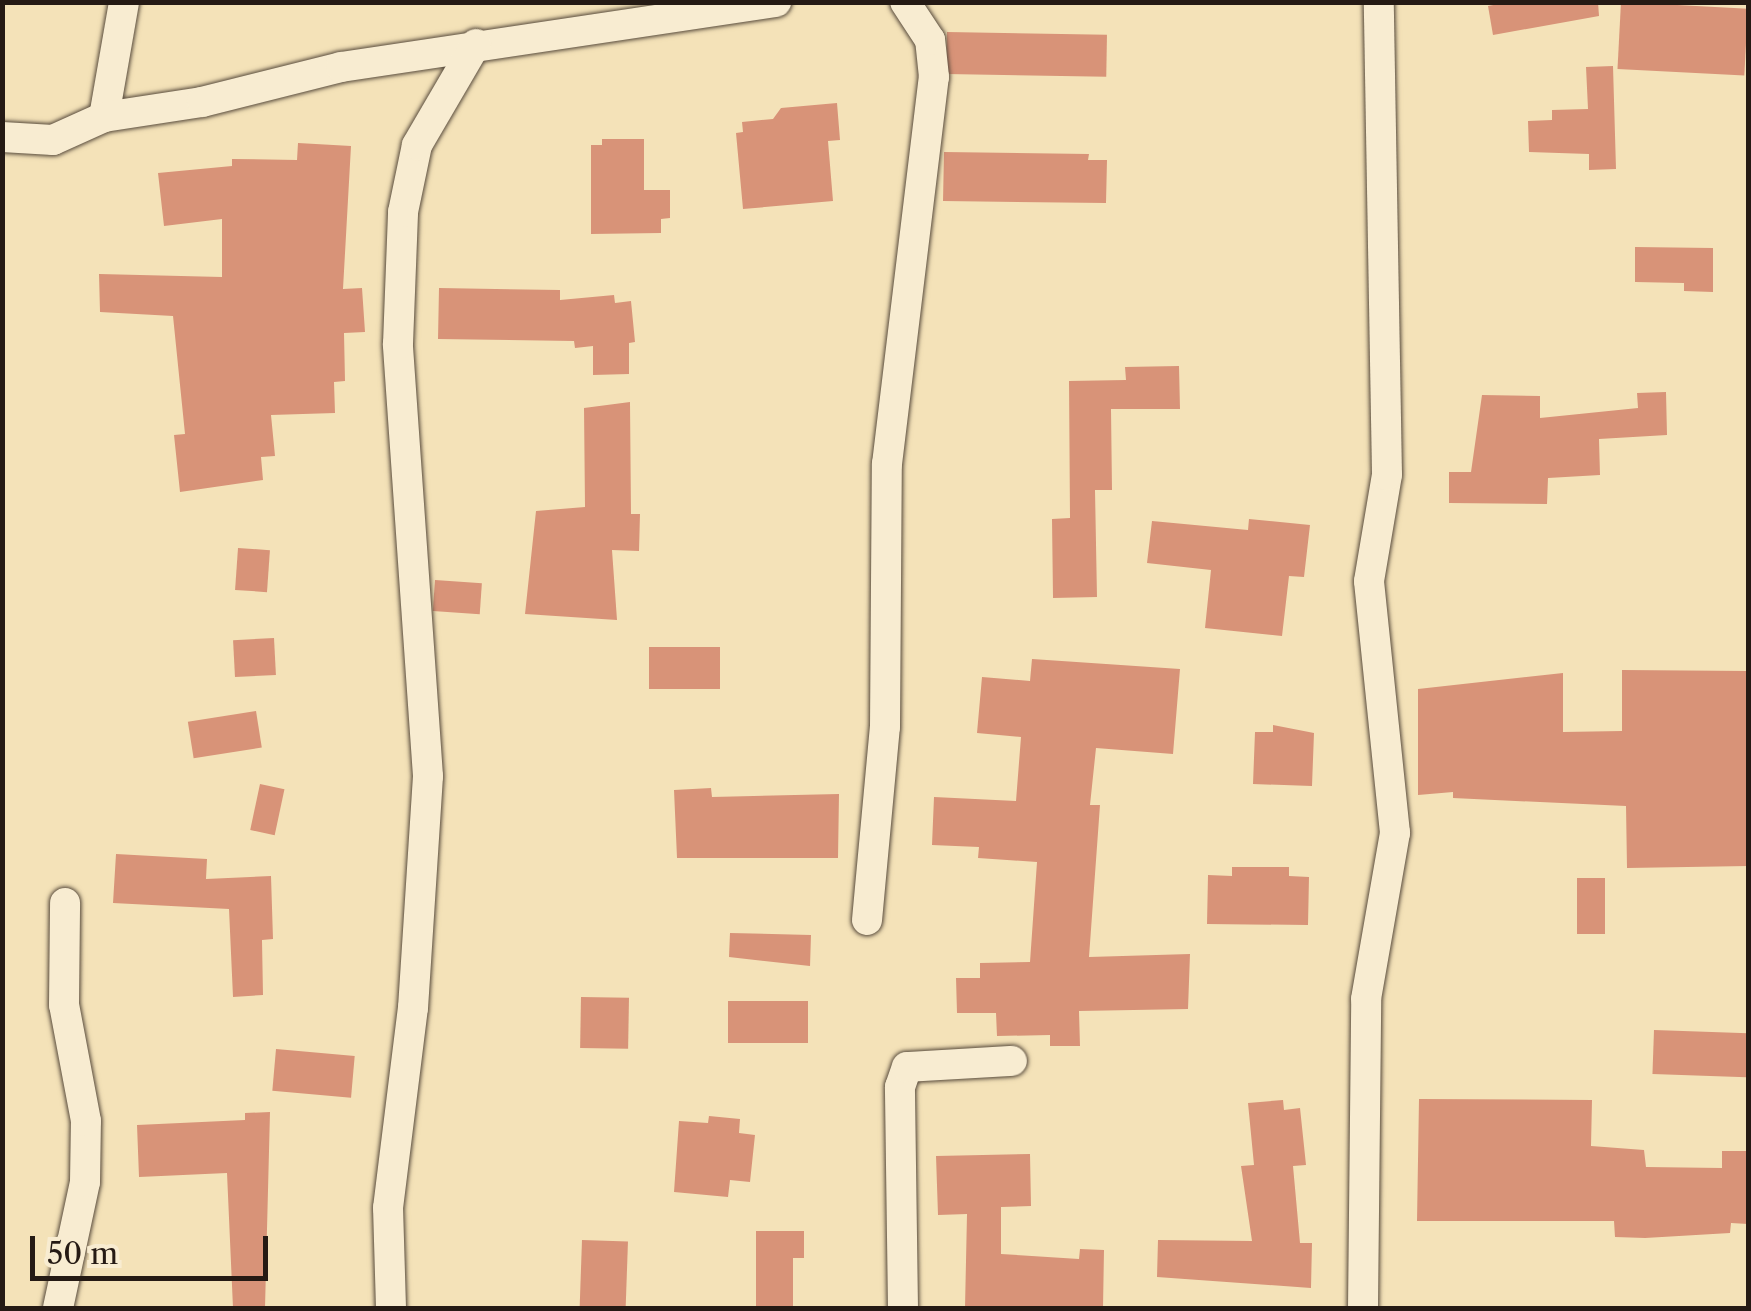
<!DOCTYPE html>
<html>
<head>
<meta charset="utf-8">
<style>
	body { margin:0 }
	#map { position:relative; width:1751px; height:1311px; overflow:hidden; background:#f4e2b8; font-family:"Libre Caslon Text",serif }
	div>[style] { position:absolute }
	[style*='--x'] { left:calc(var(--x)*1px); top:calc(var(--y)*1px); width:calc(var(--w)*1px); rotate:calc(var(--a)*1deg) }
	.building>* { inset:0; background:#d89378; transform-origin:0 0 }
	.roads { filter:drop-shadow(0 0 2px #594c3d) drop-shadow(0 0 2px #594c3d) }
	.minor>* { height:30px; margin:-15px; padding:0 15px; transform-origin:15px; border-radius:15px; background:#f8ecd1 }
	span { translate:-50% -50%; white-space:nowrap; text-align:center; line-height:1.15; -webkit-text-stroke:10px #f8ecd1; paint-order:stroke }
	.frame { position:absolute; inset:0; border:5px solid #251a14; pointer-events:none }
	.scale { position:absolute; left:30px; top:1236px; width:238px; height:45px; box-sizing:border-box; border:5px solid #251a14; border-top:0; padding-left:12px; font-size:30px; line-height:35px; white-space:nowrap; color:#251a14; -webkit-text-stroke:8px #f8ecd1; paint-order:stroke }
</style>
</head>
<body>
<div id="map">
	<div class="building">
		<div style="clip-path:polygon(1509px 2px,1598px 2px,1599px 16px,1493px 35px,1488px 6px)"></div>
		<div style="left:1621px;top:2px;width:127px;height:67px;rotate:3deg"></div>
		<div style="left:947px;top:32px;width:160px;height:42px;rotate:1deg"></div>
		<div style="clip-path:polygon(1613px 66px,1616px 169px,1589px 170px,1589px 154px,1529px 152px,1528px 121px,1552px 120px,1552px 110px,1588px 109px,1586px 67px)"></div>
		<div style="clip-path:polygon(837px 103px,840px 140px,828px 141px,833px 201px,743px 209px,736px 133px,743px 132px,742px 122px,773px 119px,781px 108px)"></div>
		<div style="clip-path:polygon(602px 139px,644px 139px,644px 190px,670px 190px,670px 218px,661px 219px,661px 233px,591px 234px,591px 145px,602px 145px)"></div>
		<div style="clip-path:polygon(298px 143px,351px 146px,343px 289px,362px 288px,365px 332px,344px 333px,345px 381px,334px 382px,335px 413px,271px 415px,275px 456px,261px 457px,263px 480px,180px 492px,174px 435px,185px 434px,173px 316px,100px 312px,99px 274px,222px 277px,222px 219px,164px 226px,158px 173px,232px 166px,232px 159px,297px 160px)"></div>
		<div style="clip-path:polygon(944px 152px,1089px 154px,1088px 160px,1107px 160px,1106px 203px,943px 201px)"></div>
		<div style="clip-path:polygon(1635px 247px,1713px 248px,1713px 292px,1684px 291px,1684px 283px,1635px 282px)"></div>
		<div style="clip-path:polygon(439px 288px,560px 290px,560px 300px,614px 295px,615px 303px,631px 301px,635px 342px,629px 343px,629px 374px,593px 375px,593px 346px,575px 348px,574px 341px,438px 339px)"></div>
		<div style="clip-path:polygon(1179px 366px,1180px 409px,1111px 409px,1112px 490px,1095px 490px,1097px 597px,1053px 598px,1052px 519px,1070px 518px,1069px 381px,1126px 380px,1125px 367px)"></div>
		<div style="clip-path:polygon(1666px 392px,1667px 435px,1599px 439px,1600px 475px,1548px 478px,1547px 504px,1449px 503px,1449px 472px,1471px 472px,1482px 395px,1540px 396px,1540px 418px,1638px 408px,1637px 393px)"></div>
		<div style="clip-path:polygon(630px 402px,631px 514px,640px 514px,639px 551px,612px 550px,617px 620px,525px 614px,536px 511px,585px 507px,584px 408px)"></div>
		<div style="clip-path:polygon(1249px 519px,1310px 525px,1304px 577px,1289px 576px,1282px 636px,1205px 628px,1211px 570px,1147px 563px,1152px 521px,1248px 530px)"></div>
		<div style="left:238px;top:548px;width:32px;height:42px;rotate:4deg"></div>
		<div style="left:435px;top:580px;width:47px;height:31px;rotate:4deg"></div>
		<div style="left:274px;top:638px;width:37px;height:41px;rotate:87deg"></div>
		<div style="left:720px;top:647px;width:42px;height:71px;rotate:90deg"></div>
		<div style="clip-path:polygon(1032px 659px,1180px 669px,1173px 754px,1096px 748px,1090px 805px,1100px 805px,1089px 957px,1190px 954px,1188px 1009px,1079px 1011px,1080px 1046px,1050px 1046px,1050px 1035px,997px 1036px,996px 1013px,957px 1013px,956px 978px,980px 978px,980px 963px,1030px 962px,1037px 862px,978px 858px,979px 847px,932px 845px,934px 797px,1016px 801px,1021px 737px,977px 733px,982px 677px,1030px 681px)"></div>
		<div style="clip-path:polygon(1622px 670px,1748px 671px,1748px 866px,1627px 868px,1626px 806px,1453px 798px,1453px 792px,1418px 795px,1418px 689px,1563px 673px,1563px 732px,1622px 731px)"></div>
		<div style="left:256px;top:711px;width:37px;height:69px;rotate:81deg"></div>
		<div style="clip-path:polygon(1273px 725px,1314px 733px,1312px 786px,1253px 784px,1255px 732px,1273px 732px)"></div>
		<div style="left:260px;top:784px;width:25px;height:47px;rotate:12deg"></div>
		<div style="clip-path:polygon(711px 788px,712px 797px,839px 794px,838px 858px,677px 858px,674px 790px)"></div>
		<div style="clip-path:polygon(116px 854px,207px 859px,206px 879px,271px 876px,273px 939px,262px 940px,263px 995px,233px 997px,229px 909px,113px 903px)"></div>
		<div style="clip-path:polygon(1232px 867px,1289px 867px,1289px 876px,1309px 877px,1308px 925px,1207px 924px,1208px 875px,1232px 876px)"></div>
		<div style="left:1577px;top:878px;width:28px;height:56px"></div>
		<div style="clip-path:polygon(730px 933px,811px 935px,810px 966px,729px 957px)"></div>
		<div style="left:581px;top:997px;width:48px;height:51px;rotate:1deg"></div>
		<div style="left:808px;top:1001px;width:42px;height:80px;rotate:90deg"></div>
		<div style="left:1654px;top:1030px;width:94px;height:44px;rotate:2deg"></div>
		<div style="left:276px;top:1049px;width:79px;height:42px;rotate:5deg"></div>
		<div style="clip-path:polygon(1419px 1099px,1592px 1100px,1591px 1146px,1644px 1150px,1646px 1167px,1722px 1168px,1722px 1151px,1748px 1151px,1748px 1224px,1731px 1223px,1730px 1233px,1645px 1238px,1615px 1237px,1614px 1221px,1417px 1221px)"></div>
		<div style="clip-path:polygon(1283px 1100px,1284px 1110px,1300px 1108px,1306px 1165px,1293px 1166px,1300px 1243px,1312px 1243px,1311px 1288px,1157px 1277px,1158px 1240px,1252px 1241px,1241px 1166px,1254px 1165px,1248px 1103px)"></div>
		<div style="clip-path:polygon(270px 1112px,265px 1308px,233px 1308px,227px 1173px,139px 1177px,137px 1125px,245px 1120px,245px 1113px)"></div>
		<div style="clip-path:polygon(709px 1116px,740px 1119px,739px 1133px,755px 1135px,750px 1182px,730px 1180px,728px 1197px,674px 1192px,679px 1121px,708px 1123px)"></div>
		<div style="clip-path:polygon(1030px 1154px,1031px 1206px,1001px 1207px,1001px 1254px,1079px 1259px,1080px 1249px,1104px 1250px,1103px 1308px,965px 1308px,967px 1214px,938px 1215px,936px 1156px)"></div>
		<div style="clip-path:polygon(756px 1231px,804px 1231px,804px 1258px,793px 1258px,793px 1308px,756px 1308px)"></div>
		<div style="left:582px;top:1240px;width:46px;height:68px;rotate:2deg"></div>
	</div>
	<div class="roads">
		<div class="minor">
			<div style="--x:104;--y:117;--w:117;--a:-80.1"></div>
			<div style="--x:2;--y:137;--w:51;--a:3.4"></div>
			<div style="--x:53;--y:140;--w:56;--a:-24.3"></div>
			<div style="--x:104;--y:117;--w:99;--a:-8.7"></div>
			<div style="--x:202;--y:102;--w:143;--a:-14.1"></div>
			<div style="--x:341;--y:67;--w:440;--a:-8.5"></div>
			<div style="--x:867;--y:920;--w:194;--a:-84.7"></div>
			<div style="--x:885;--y:727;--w:263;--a:-89.6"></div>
			<div style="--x:887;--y:464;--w:390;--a:-83.1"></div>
			<div style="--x:934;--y:77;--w:37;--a:-96"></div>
			<div style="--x:930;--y:40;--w:45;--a:-123.3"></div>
			<div style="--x:58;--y:1308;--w:129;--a:-77.9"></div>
			<div style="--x:85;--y:1182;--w:61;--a:-89.1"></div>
			<div style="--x:86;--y:1121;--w:118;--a:-100.7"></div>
			<div style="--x:64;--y:1005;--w:102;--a:-89.4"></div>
			<div style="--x:391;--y:1308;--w:100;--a:-91.7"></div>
			<div style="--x:388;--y:1208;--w:202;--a:-82.9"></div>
			<div style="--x:413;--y:1008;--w:232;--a:-86.3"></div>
			<div style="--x:428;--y:776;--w:433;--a:-94"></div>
			<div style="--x:398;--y:344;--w:132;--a:-87.8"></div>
			<div style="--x:403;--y:212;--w:68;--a:-78.2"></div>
			<div style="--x:417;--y:145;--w:117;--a:-59.7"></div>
			<div style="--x:903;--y:1308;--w:221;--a:-90.8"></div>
			<div style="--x:900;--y:1087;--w:21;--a:-71"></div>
			<div style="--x:907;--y:1067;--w:105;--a:-3.3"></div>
			<div style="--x:1363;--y:1308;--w:309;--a:-89.4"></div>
			<div style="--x:1366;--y:999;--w:169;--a:-80.1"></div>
			<div style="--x:1395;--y:833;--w:253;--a:-95.9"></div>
			<div style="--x:1369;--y:581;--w:108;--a:-80.4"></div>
			<div style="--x:1387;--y:475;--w:473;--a:-91"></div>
		</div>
	</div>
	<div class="frame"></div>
	<div class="scale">50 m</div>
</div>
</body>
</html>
